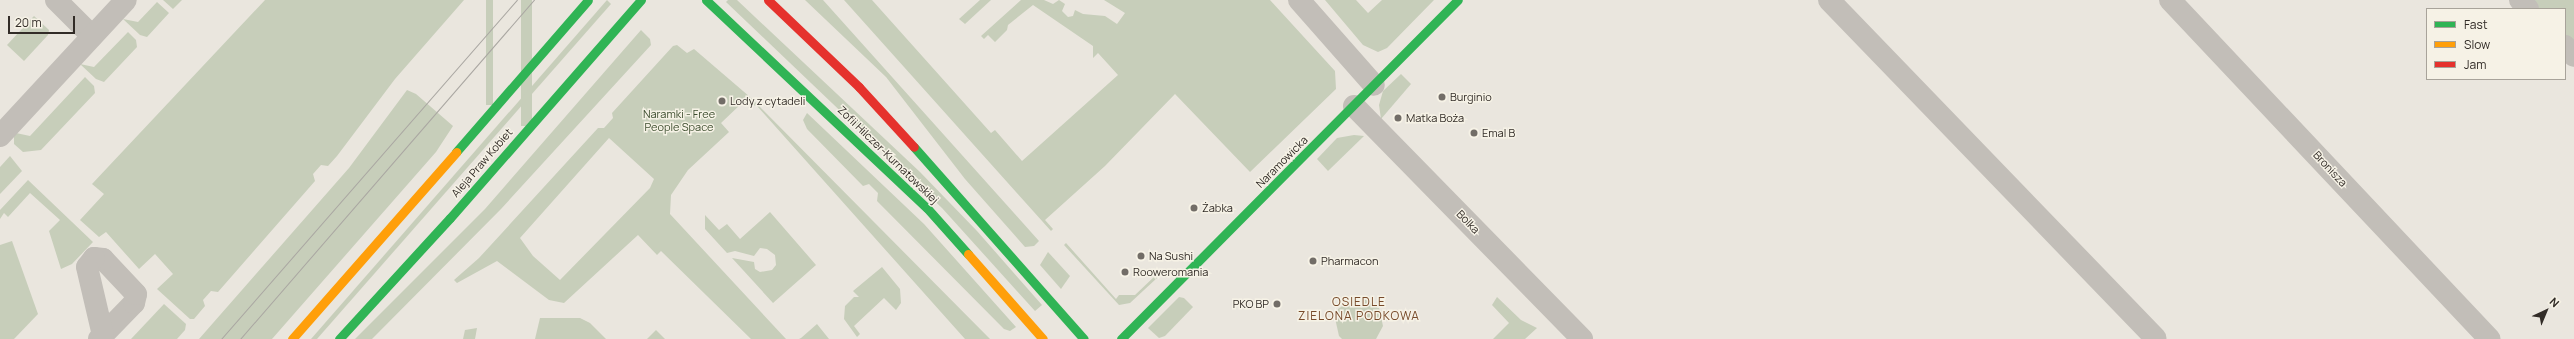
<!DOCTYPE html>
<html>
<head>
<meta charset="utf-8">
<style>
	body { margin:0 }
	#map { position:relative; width:2574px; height:339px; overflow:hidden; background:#eae6de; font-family:Manrope,sans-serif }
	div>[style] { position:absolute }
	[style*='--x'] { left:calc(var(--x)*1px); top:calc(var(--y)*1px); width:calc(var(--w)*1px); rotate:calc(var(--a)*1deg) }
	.green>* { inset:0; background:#c7ceba; transform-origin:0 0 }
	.street>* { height:22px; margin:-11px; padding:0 11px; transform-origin:11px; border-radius:11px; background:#c2beb8 }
	.fast>* { height:9px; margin:-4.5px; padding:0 4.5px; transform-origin:4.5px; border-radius:4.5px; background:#30b455 }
	.slow>* { height:9px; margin:-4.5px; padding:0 4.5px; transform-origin:4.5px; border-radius:4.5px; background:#ff9f0a }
	.jam>* { height:9px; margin:-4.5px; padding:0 4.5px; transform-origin:4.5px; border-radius:4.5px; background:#e5322d }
	.tram>* { height:1px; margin:-0.5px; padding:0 0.5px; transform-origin:0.5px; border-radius:0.5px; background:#aaa7a2 }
	.dots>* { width:11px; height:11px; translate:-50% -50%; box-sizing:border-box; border:2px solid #f6f2e6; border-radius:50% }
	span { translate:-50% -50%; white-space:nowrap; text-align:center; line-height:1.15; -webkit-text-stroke:3px #f6f2e6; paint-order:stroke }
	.poi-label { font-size:11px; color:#322c27 }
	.left { translate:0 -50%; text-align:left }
	.right { translate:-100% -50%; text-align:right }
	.park-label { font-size:11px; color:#3c4d2e }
	.street-label { font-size:11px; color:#322c27 }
	.neighbourhood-label { font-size:12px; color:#774a2a; letter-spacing:1px }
	.legend { position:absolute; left:2426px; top:8px; width:140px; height:72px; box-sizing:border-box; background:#f6f2e6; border:1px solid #a8a39a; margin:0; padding:5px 7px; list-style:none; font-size:12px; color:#322c27 }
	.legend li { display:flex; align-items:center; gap:8px; height:20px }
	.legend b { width:20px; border:1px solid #a8a39a }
	.north { position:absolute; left:2526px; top:291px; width:40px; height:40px; -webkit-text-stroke:3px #f6f2e6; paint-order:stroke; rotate:44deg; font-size:11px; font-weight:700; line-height:16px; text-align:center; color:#322c27 }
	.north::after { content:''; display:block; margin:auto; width:14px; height:18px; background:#322c27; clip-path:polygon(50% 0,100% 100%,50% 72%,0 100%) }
	.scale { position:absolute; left:8px; top:16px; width:67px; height:18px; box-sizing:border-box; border:2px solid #322c27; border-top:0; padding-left:5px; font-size:12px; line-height:14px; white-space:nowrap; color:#322c27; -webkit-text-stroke:3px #f6f2e6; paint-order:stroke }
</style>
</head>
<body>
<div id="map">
	<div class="green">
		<div style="clip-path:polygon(163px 0,182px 0,173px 9px)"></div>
		<div style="clip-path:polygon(265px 0,464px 0,395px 79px,337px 156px,328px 166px,321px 165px,313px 174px,315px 181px,218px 292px,211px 291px,203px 300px,205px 306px,194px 319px,190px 319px,157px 289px,173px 274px,155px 254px,139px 269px,106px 232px,99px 237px,80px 220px,104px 194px,92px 184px)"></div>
		<div style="left:486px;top:0;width:7px;height:105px"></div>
		<div style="left:521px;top:0;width:11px;height:126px"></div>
		<div style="clip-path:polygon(607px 0,611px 4px,317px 339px,311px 339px)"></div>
		<div style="clip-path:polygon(728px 0,737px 0,920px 172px,977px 231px,1042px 305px,1035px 311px,942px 208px,726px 2px)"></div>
		<div style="clip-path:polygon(805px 0,823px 0,1039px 241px,1034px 246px,1025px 247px,965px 179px,886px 77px)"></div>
		<div style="clip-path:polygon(844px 0,872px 0,991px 133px,995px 130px,1022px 161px,1118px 75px,1098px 53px,1093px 58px,1093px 46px,1033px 5px,1008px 25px,1007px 30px,995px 42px,988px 35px,984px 39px,981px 36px,1021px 0,1044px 0,1053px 4px,1059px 0,1065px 4px,1062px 11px,1068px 17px,1073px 16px,1075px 10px,1083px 14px,1105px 16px,1117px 24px,1125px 13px,1104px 0,1270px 0,1335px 71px,1336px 89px,1250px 172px,1175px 94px,1105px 166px,1045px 220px,1053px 229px,1051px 231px)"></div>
		<div style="clip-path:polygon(980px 0,991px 0,965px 24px,959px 19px)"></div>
		<div style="clip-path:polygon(1325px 0,1356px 0,1368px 13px,1382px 0,1434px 0,1387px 48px,1378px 52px,1363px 45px)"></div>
		<div style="clip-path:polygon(2529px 0,2574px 0,2574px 46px,2565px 36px,2565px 9px,2538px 9px)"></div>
		<div style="clip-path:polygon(157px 2px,169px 13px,147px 37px,140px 35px,123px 19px,138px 22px)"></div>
		<div style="clip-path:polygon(34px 16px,49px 30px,48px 35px,24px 61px,7px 45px)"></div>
		<div style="clip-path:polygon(641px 30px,650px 39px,651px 45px,501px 209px,372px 339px,355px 339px,485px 209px)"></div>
		<div style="clip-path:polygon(128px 32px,136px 40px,137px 47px,104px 82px,96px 79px,80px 64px,94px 67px)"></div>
		<div style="clip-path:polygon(evenodd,677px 45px,687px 53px,694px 49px,750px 97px,990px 339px,965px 339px,757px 106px,742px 103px,721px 123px,729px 132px,688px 170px,671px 195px,670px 214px,786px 339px,751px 339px,661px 251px,657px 255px,638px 235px,564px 303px,549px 300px,497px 261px,457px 283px,454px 280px,479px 258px,598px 128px,604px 128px,613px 118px,612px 113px,673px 46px,677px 45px,609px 138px,654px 179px,650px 188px,560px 280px,533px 256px,520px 238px,609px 138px)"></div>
		<div style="clip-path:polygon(1401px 74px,1411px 84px,1381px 119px,1379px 105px,1383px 91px)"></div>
		<div style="clip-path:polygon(85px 77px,94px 86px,95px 93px,41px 150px,23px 152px,14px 144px,14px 135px,16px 133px,30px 136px)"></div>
		<div style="clip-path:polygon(407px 90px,416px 94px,453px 126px,436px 152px,272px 339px,199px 339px,349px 168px)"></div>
		<div style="clip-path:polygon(807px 113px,924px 224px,1016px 327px,1010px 331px,1004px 329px,877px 201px,878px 193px,869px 184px,863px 186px,807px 129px,803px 120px)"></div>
		<div style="clip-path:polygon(1354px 135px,1364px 136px,1328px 171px,1317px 159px,1337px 138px)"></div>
		<div style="clip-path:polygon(10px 156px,22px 171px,0 194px,0 167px)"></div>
		<div style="clip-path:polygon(28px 180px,93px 242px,72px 264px,61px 269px,49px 231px,60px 220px,30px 193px,8px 217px,4px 213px,0 219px,0 210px)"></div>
		<div style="clip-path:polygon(770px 212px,816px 265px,773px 303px,732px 258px,754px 262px,755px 269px,760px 272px,772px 270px,776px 265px,775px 255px,767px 249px,760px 248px,754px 256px,735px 251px,727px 253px,705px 229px,705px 215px,719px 230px,727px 224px,740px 239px)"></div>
		<div style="clip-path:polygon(12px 241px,38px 314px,14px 339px,0 339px,0 245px)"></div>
		<div style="clip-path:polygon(1066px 243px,1116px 299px,1119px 295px,1135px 295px,1155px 276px,1157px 278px,1130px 303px,1119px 305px,1064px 245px)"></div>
		<div style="clip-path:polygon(1048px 252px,1070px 276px,1061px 289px,1040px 265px)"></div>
		<div style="clip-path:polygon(882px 267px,900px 289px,901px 303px,896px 310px,884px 298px,854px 326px,860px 334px,857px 337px,844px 319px,845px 306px,854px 297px,859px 297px,853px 291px)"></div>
		<div style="clip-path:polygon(1179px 297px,1184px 298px,1193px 307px,1165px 336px,1159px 338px,1148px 328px)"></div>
		<div style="clip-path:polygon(1497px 297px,1521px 320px,1537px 328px,1525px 339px,1493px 339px,1509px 323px,1492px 305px)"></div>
		<div style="clip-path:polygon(1354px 298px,1363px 298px,1379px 308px,1383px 326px,1376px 339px,1342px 339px,1339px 336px,1335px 318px,1338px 309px)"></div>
		<div style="clip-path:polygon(164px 304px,186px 324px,185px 330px,177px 339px,131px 339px)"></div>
		<div style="clip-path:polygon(540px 318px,580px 318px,590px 323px,606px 339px,535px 339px)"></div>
		<div style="clip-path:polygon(817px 324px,829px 339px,799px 339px,801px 338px)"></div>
		<div style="clip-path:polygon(477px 328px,475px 339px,463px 339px,465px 330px)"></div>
		<div style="clip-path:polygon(656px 330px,665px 339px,647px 339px)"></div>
	</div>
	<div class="street">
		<div style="--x:56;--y:0;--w:51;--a:45"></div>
		<div style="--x:1299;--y:0;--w:113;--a:48.6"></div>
		<div style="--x:1829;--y:0;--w:470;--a:46"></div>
		<div style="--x:2170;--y:0;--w:466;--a:46.7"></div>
		<div style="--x:2520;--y:0;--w:12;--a:48"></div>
		<div style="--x:2565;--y:46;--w:13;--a:48"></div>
		<div style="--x:1354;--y:106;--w:326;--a:45.6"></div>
		<div style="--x:0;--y:136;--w:185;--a:-47.2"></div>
		<div style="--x:99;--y:339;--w:50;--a:-45.8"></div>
		<div style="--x:134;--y:303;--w:9;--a:-77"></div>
		<div style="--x:136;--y:294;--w:48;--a:-133.3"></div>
		<div style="--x:103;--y:259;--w:9;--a:-174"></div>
		<div style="--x:94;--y:258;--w:11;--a:128"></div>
		<div style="--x:87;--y:267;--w:70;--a:76.8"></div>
	</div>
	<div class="fast">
		<div style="--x:706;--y:0;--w:303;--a:43.3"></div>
		<div style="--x:927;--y:208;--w:62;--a:48.3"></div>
		<div style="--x:914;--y:147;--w:256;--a:48.5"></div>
		<div style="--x:456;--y:152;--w:201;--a:-49"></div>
		<div style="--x:339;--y:339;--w:164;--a:-47.5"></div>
		<div style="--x:450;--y:218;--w:290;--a:-48.8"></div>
		<div style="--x:1121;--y:339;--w:478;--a:-45.2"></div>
	</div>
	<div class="slow">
		<div style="--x:968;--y:254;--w:113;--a:48.6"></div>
		<div style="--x:292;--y:339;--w:249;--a:-48.7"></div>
	</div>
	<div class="jam">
		<div style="--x:768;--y:0;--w:126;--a:43.7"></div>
		<div style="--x:859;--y:87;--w:81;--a:47.5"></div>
	</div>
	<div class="tram">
		<div style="--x:221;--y:339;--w:450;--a:-48.9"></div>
		<div style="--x:240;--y:339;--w:449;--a:-49.1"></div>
	</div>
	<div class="dots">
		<div style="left:1442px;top:97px;background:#726d67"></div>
		<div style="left:722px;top:101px;background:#726d67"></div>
		<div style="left:1398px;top:118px;background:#726d67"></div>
		<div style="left:1474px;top:133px;background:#726d67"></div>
		<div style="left:1194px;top:208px;background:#726d67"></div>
		<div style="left:1141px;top:256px;background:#726d67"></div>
		<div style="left:1313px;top:261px;background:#726d67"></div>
		<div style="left:1125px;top:272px;background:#726d67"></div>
		<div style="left:1277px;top:304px;background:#726d67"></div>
	</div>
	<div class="poi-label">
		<span class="left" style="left:1450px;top:97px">Burginio</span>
		<span class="left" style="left:730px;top:101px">Lody z cytadeli</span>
		<span class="left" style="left:1406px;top:118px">Matka Boża</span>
		<span class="left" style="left:1482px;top:133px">Emal B</span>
		<span class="left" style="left:1202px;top:208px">Żabka</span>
		<span class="left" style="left:1149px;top:256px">Na Sushi</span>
		<span class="left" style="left:1321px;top:261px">Pharmacon</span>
		<span class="left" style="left:1133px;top:272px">Rooweromania</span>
		<span class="right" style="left:1269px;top:304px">PKO BP</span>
	</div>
	<div class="park-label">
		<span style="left:679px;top:121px">Naramki - Free<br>People Space</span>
	</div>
	<div class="street-label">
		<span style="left:888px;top:155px;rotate:44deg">Zofii Hilczer-Kurnatowskiej</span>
		<span style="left:1282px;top:162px;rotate:-45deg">Naramowicka</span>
		<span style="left:482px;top:163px;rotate:-49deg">Aleja Praw Kobiet</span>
		<span style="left:2330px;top:169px;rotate:47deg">Bronisza</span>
		<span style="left:1468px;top:222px;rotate:46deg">Bolka</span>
	</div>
	<div class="neighbourhood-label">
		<span style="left:1359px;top:309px">OSIEDLE<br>ZIELONA PODKOWA</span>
	</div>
	<ul class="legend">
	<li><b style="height:5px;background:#30b455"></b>Fast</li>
	<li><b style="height:5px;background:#ff9f0a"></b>Slow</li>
	<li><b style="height:5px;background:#e5322d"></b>Jam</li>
	</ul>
	<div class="north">N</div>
	<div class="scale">20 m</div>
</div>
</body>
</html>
